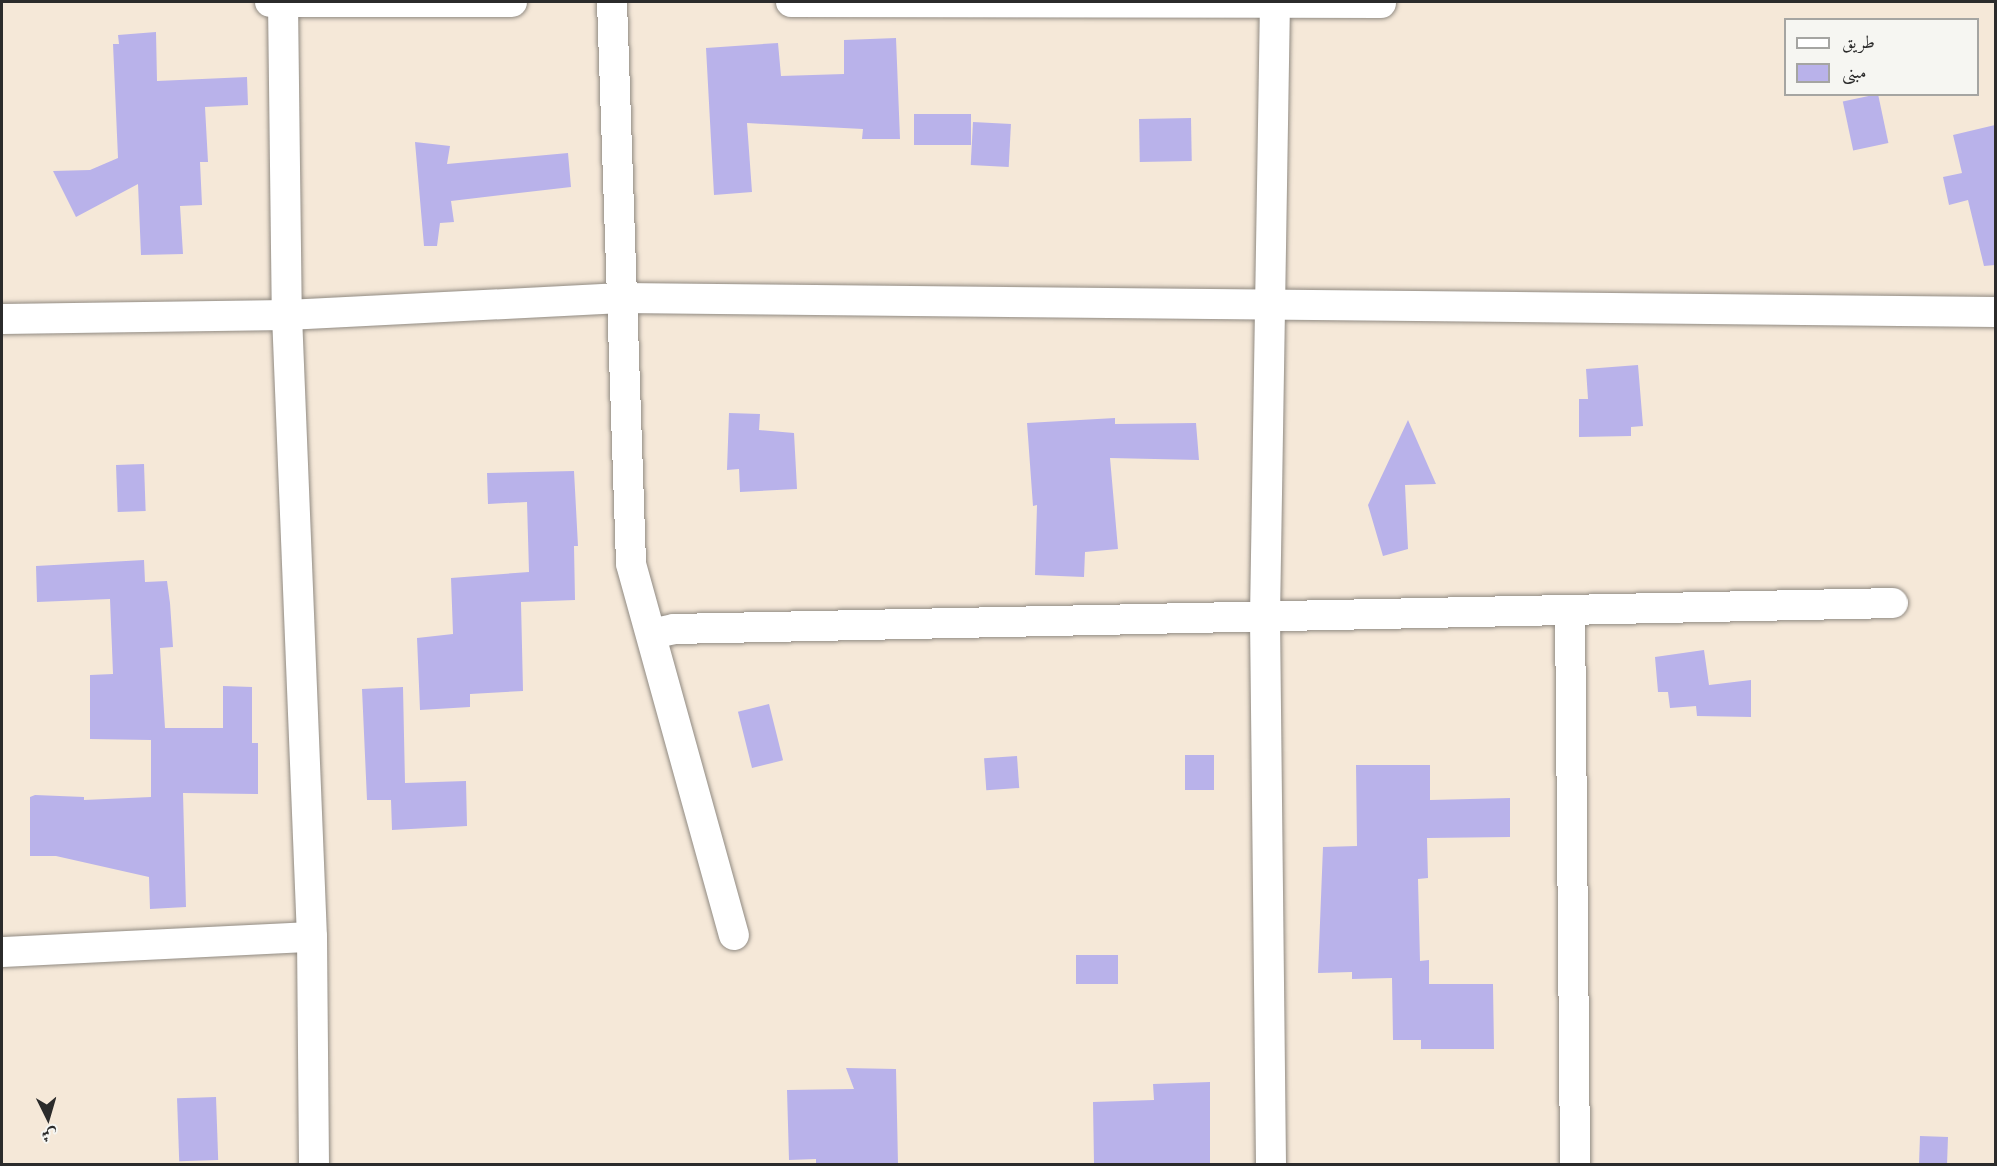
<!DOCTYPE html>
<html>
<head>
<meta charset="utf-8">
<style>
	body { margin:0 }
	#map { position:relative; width:1997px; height:1166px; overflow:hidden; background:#f5e8d8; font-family:"Libre Caslon Text",Amiri,serif }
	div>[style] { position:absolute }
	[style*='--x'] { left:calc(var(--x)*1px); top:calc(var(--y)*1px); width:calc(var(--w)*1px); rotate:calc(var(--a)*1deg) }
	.building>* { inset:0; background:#b9b2ea; transform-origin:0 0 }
	.roads { filter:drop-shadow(0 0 2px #908a82) drop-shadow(0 0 2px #908a82) }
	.minor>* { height:30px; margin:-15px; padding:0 15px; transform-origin:15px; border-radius:15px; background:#fff }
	span { translate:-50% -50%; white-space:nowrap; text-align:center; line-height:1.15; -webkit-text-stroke:4.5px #f6f6f2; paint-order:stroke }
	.frame { position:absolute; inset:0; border:3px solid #2b2b2b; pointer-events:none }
	.legend { position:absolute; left:1784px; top:18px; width:195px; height:78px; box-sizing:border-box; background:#f6f6f2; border:2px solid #a5a5a2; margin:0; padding:8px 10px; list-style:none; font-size:18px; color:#2b2b2b }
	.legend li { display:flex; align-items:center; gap:12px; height:30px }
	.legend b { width:30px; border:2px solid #a5a5a2 }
	.north { position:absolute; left:18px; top:1088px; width:60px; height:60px; -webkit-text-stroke:4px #f6f6f2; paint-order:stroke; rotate:175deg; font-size:16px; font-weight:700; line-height:24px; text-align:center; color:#2b2b2b }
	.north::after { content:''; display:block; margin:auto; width:21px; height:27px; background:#2b2b2b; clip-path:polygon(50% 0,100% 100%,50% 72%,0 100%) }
</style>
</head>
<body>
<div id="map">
	<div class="building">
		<div style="clip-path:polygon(156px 32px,157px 81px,247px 77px,248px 105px,205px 107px,208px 162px,200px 162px,202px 205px,180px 206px,183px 254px,141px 255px,138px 184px,76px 217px,53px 171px,90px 170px,118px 158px,113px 44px,119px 44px,118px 35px)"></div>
		<div style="clip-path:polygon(896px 38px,900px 139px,862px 139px,863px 129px,747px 123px,752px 192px,714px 195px,706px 48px,778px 43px,781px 76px,844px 74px,844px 40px)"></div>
		<div style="left:1878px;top:94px;width:50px;height:36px;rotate:78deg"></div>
		<div style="left:971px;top:114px;width:31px;height:57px;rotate:90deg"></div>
		<div style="left:1191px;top:118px;width:43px;height:52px;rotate:89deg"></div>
		<div style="left:973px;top:122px;width:38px;height:43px;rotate:3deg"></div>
		<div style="clip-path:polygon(1995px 125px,1995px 265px,1984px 266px,1968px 200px,1949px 205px,1943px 177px,1962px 173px,1953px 135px)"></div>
		<div style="clip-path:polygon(415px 142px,450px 146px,447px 164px,568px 153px,571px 187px,451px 201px,454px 222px,440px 223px,437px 246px,424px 246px)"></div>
		<div style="clip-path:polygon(1638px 365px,1643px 426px,1631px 427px,1631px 436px,1579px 437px,1579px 399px,1588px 399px,1586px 369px)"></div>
		<div style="clip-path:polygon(729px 413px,760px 414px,759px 430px,794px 433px,797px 489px,740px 492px,739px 469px,727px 470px)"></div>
		<div style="clip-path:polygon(1115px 418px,1115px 424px,1196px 423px,1199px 460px,1110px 458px,1118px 549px,1085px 552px,1084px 577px,1035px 575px,1037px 505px,1033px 506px,1027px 423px)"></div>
		<div style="clip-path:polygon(1408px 420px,1436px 484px,1405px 485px,1408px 549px,1383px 556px,1368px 505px)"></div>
		<div style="left:144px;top:464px;width:47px;height:28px;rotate:88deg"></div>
		<div style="clip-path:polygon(574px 471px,578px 546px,574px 546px,575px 600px,521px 602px,523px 691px,470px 694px,470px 707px,420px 710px,417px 638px,453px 634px,451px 578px,529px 572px,527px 502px,488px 504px,487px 473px)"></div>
		<div style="clip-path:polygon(144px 560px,145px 582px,167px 581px,170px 603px,173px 647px,160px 648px,165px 728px,223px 728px,223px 686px,252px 687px,252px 743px,258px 743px,258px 794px,183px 793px,186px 907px,150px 909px,149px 877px,56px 856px,30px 856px,30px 797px,35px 795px,84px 797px,84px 800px,151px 797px,151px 740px,90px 739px,90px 675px,113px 674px,110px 599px,37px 602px,36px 566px)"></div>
		<div style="clip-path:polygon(1704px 650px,1709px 685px,1751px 680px,1751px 717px,1697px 716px,1696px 706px,1670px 708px,1668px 692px,1658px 692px,1655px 657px)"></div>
		<div style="clip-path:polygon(403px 687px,405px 783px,466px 781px,467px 826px,392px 830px,391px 800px,367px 800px,362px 689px)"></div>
		<div style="left:769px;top:704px;width:58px;height:32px;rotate:76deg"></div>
		<div style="left:1214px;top:755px;width:35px;height:29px;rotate:90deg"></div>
		<div style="left:1017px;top:756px;width:32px;height:33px;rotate:86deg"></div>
		<div style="clip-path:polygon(1356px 765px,1430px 765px,1430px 800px,1510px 798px,1510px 837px,1427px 838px,1428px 878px,1418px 879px,1420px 961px,1429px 960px,1429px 984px,1493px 984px,1494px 1049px,1421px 1049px,1421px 1040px,1393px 1040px,1392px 978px,1352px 979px,1352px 972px,1318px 973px,1323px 847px,1357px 846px)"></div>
		<div style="left:1118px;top:955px;width:29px;height:42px;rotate:90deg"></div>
		<div style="clip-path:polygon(846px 1068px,896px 1069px,898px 1164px,816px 1164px,816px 1159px,789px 1160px,787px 1090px,854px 1089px)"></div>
		<div style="clip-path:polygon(1210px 1082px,1210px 1164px,1094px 1164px,1093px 1102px,1154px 1100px,1153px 1084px)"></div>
		<div style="left:216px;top:1097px;width:63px;height:39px;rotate:88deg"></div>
		<div style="left:1920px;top:1136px;width:28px;height:28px;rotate:2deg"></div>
	</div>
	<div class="roads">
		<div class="minor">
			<div style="--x:270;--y:2;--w:242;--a:0"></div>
			<div style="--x:283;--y:2;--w:313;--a:89.3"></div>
			<div style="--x:287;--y:315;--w:623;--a:87.7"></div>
			<div style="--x:312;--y:937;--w:227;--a:89.5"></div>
			<div style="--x:612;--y:2;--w:562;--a:88.06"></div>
			<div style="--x:631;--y:564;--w:385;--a:74.5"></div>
			<div style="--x:791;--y:2;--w:590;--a:0.1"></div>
			<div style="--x:2;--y:319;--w:285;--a:-0.8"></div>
			<div style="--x:287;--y:315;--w:335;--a:-2.9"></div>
			<div style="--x:622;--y:298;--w:1374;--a:0.58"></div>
			<div style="--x:1570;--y:610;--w:554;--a:89.48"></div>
			<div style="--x:651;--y:634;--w:24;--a:-12"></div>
			<div style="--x:674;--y:629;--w:1219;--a:-1.22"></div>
			<div style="--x:2;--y:952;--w:310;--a:-2.8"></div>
			<div style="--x:1271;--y:1164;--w:547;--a:-90.63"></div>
			<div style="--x:1265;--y:617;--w:615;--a:-89.07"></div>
		</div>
	</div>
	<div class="frame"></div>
	<ul class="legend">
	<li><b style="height:8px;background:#fff"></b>طريق</li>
	<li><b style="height:16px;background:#b9b2ea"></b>مبنى</li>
	</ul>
	<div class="north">ش</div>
</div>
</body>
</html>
